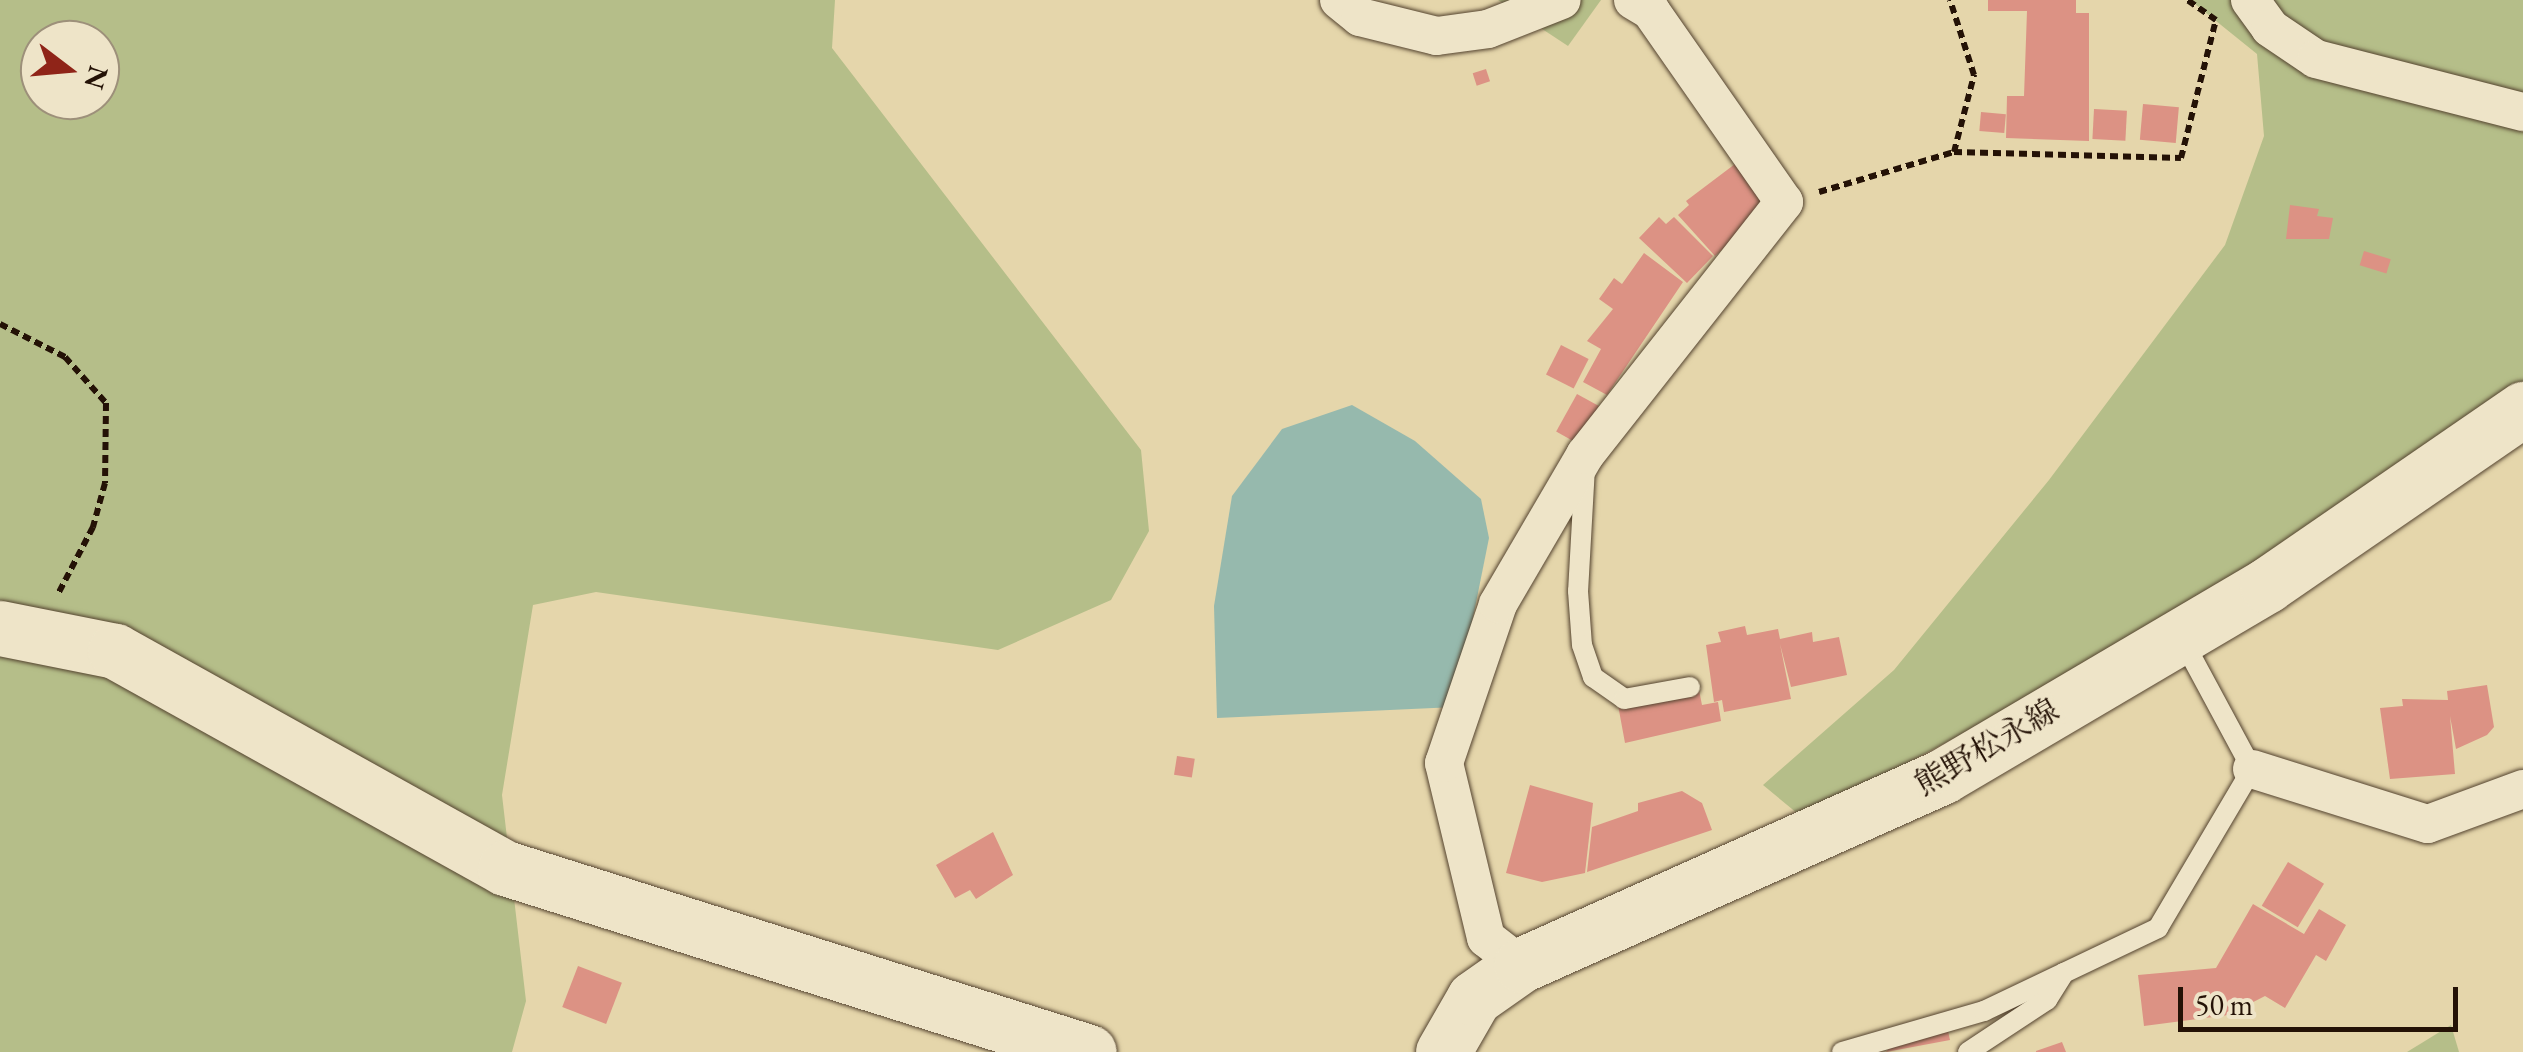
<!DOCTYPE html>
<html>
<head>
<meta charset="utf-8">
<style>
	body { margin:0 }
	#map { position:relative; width:2523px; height:1052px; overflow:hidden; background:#e5d6ab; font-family:"EB Garamond","Noto Serif JP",serif }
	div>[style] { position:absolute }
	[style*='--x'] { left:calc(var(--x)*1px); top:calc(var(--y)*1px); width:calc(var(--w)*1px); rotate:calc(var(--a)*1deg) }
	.green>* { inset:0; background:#b5be89 }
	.water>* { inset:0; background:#96b9ad }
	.building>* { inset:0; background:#dc9284; transform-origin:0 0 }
	.path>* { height:6px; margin-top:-3px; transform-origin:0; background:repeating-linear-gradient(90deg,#241206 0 8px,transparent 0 13px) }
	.roads { filter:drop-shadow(0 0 2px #54432f) drop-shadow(0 0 2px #54432f) }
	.lane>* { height:20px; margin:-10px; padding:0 10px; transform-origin:10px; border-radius:10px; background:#eee4c8 }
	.street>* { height:38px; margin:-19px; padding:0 19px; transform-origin:19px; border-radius:19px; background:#eee4c8 }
	.secondary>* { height:55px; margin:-27.5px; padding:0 27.5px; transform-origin:27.5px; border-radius:27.5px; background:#eee4c8 }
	span { translate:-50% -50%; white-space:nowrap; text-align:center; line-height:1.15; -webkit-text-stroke:9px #eee4c8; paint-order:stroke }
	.street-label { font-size:32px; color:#241206 }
	.north { position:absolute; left:20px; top:20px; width:100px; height:100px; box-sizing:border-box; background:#eee4c8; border:2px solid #9d907a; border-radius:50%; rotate:106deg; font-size:28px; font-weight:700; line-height:40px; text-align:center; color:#241206 }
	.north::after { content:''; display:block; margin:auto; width:35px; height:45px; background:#8f2418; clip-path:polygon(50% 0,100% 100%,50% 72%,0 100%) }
	.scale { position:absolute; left:2178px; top:987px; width:280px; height:45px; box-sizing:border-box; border:5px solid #241206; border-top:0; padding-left:12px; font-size:30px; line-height:35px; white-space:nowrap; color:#241206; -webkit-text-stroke:8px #eee4c8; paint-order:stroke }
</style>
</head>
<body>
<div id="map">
	<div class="green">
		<div style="clip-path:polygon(evenodd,0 0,835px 0,832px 48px,1141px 450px,1149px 531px,1111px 600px,998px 650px,596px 592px,533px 605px,502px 795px,526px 1001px,512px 1052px,0 1052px,0 0,40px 40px,100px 40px,100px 100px,40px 100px,40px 40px)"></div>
		<div style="clip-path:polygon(1498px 0,1601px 0,1568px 46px)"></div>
		<div style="clip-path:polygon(2190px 0,2523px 0,2523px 392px,2157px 631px,1803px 818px,1763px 785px,1894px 670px,2049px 480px,2225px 245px,2264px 136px,2257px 54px)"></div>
		<div style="clip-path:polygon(2451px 1025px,2459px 1052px,2407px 1052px)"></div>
	</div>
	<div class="water">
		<div style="clip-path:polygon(1352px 405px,1415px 441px,1481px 499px,1489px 538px,1455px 707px,1217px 718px,1214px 606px,1232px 496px,1282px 429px)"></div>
	</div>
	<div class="building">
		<div style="clip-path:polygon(1988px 0,2076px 0,2076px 13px,2089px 13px,2089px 141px,2006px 138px,2007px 96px,2024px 96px,2027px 11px,1988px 11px)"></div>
		<div style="left:1486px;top:69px;width:13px;height:14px;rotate:72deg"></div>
		<div style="left:2143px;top:104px;width:36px;height:36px;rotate:5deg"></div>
		<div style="left:2094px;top:109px;width:33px;height:30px;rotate:3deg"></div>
		<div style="left:1981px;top:112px;width:25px;height:19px;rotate:5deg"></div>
		<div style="clip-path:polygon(1735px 164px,1772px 205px,1715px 256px,1678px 215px,1689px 205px,1686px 201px)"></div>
		<div style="clip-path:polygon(2290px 205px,2319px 209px,2317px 216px,2333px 218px,2329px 239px,2286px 239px)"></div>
		<div style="clip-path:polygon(1659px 217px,1666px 224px,1674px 217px,1713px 256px,1687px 283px,1639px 238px)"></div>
		<div style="left:2364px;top:251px;width:28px;height:15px;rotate:17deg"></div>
		<div style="clip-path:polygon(1644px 253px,1683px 282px,1607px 395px,1583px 382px,1601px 349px,1587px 341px,1613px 309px,1599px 299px,1614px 278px,1622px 284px)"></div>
		<div style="left:1561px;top:345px;width:31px;height:33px;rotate:27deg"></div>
		<div style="left:1577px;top:394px;width:25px;height:43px;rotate:29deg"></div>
		<div style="clip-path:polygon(1745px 626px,1747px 635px,1778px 629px,1780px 639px,1812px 632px,1813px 642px,1839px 637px,1847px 675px,1791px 687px,1780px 644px,1791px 699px,1724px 712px,1722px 700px,1714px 702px,1706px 645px,1721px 642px,1718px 632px)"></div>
		<div style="clip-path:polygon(2487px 685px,2494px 727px,2487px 735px,2456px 749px,2450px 716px,2455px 774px,2390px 779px,2380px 708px,2403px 706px,2402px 699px,2448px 700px,2447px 691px)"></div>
		<div style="clip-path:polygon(1699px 690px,1702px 705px,1718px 702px,1721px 721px,1625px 743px,1618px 705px)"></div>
		<div style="left:1177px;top:756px;width:18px;height:19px;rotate:9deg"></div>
		<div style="clip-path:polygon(1530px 785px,1593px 803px,1585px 873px,1542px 882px,1506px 873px)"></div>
		<div style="clip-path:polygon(1682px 791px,1702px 803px,1712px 830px,1587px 872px,1592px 827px,1638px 811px,1638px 803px)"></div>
		<div style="clip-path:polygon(993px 832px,1013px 875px,976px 899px,970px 890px,955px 898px,936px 865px)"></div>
		<div style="left:2288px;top:862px;width:42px;height:51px;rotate:31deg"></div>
		<div style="clip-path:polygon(2253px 904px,2304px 934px,2319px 909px,2346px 925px,2326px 961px,2316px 955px,2285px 1008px,2265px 996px,2228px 1015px,2144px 1026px,2138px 975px,2216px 968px)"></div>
		<div style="left:578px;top:966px;width:47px;height:44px;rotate:21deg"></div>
		<div style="clip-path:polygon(1948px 1031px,1950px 1040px,1886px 1052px,1889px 1048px)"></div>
		<div style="clip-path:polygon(2062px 1042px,2066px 1052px,2036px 1052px,2036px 1051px)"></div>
	</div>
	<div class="path">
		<div style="--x:1954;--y:152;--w:227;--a:1.5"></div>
		<div style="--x:2181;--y:158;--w:142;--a:-75.8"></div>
		<div style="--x:2216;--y:20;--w:35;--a:-145"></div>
		<div style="--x:1819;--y:192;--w:141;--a:-16.5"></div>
		<div style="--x:1954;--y:152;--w:80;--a:-75.4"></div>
		<div style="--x:1974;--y:75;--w:79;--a:-107.7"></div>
		<div style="--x:0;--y:324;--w:73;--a:26.9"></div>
		<div style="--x:65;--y:357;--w:62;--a:48.3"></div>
		<div style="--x:106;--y:403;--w:80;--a:90.7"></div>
		<div style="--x:105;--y:483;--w:46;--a:105.3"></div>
		<div style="--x:93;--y:527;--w:76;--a:117.6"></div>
	</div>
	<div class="roads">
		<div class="lane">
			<div style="--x:1585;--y:467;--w:124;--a:93.2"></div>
			<div style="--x:1578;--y:591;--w:54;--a:85.8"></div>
			<div style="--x:1582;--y:645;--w:34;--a:71"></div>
			<div style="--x:1593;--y:677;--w:38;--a:35"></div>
			<div style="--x:1624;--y:699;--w:67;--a:-10.3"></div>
			<div style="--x:1842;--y:1052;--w:148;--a:-16.1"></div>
			<div style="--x:1984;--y:1011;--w:193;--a:-25.5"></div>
			<div style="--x:2158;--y:928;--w:185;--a:-59.4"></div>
			<div style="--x:2252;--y:769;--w:148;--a:-118.3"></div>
			<div style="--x:1968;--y:1052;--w:95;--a:-33.4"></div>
			<div style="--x:2047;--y:1000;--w:32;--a:-58"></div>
		</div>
		<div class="street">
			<div style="--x:1339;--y:0;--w:27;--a:39"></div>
			<div style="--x:1360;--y:17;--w:79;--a:13.9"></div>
			<div style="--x:1437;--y:36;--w:51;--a:-7.8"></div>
			<div style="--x:1488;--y:29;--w:79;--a:-21.4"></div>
			<div style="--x:2250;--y:0;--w:34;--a:54"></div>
			<div style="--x:2270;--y:28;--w:55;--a:34"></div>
			<div style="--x:2316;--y:59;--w:214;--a:14.4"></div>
			<div style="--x:2252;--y:769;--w:184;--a:17.4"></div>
			<div style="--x:2428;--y:824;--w:101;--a:-20.2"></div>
			<div style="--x:1521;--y:965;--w:44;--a:-142.4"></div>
			<div style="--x:1486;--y:938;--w:180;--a:-103.5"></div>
			<div style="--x:1444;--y:763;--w:168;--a:-71.2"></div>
			<div style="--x:1498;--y:604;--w:173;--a:-59.7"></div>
			<div style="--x:1585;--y:455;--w:322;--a:-51.8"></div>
			<div style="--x:1784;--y:202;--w:233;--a:-124.9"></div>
			<div style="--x:1651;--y:11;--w:21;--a:-149"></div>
		</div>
		<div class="secondary">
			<div style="--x:0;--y:628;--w:117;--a:11.3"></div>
			<div style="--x:115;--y:651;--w:446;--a:29.1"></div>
			<div style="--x:505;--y:868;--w:612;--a:17.49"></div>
			<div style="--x:1443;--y:1052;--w:62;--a:-60.1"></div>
			<div style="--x:1474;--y:998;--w:57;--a:-35.1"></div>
			<div style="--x:1521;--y:965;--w:462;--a:-24.1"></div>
			<div style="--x:1943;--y:776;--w:376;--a:-30.5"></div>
			<div style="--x:2267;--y:585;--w:311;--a:-34.5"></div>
		</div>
	</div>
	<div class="street-label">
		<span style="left:1987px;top:747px;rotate:-30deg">熊野松永線</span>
	</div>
	<div class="north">N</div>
	<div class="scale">50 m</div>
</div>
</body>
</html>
